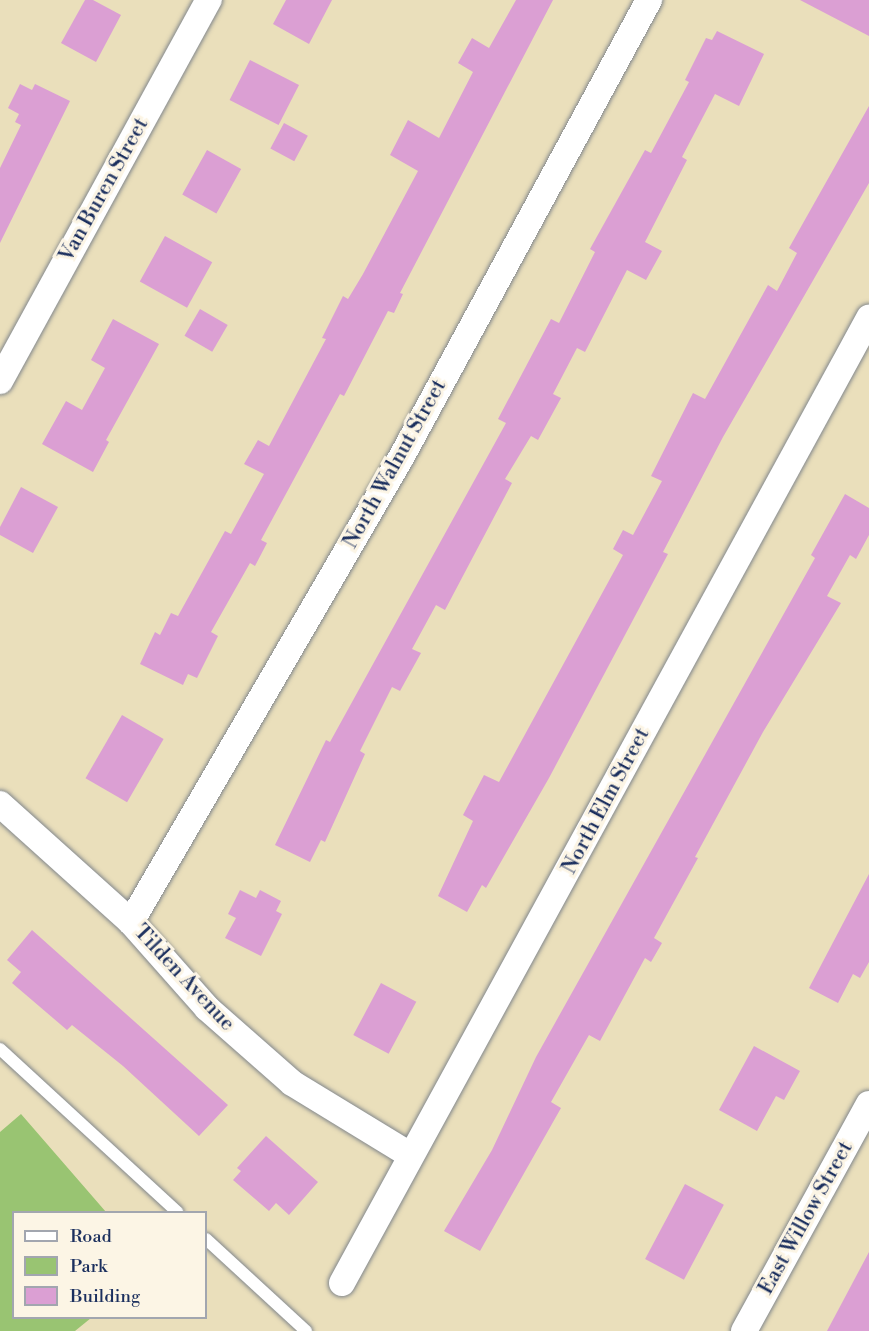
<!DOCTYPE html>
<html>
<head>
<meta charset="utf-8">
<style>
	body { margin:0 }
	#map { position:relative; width:869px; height:1331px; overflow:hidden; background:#eadfbb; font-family:"Libre Bodoni",serif }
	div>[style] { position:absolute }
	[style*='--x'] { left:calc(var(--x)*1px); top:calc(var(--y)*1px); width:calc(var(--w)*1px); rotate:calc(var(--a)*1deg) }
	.green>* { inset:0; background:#99c472 }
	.building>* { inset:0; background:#db9fd3; transform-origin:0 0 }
	.roads { filter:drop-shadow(0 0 2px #82878c) drop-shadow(0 0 2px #82878c) }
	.lane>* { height:12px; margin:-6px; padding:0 6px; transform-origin:6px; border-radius:6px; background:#fff }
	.street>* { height:26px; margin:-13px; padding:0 13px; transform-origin:13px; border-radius:13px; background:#fff }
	span { translate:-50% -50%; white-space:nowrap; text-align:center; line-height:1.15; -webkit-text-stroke:6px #fcf5e5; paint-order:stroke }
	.street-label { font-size:21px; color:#1b2f5e }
	.legend { position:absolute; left:12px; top:1211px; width:195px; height:108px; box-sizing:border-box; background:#fcf5e5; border:2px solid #a2a6af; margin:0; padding:8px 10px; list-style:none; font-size:18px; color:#1b2f5e }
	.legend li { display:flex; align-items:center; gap:12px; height:30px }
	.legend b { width:30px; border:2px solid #a2a6af }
</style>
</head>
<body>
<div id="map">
	<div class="green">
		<div style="clip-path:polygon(21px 1114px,106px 1212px,14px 1212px,14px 1318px,91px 1318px,75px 1331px,0 1331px,0 1132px)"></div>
	</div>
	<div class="building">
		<div style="clip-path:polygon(85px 0,93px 0,121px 15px,96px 62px,61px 43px)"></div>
		<div style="clip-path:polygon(286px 0,332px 0,309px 44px,273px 24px)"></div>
		<div style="clip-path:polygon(516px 0,553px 0,400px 293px,403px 294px,394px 313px,388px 311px,344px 396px,340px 394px,261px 540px,267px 543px,255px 566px,250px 563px,211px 632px,218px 636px,197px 678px,188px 674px,183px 685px,140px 664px,155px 632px,160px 635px,171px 613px,178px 616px,225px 531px,231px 534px,264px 474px,244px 464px,258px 440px,269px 446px,326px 339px,322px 338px,343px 296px,348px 299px,363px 274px,418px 171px,390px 155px,408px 120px,439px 138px,473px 72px,458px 63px,472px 38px,489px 48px)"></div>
		<div style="clip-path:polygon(800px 0,869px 0,869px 36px)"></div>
		<div style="clip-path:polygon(717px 31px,764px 54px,739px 106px,715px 94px,682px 157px,687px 160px,645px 242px,662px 251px,646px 280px,627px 270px,585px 352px,577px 348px,553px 394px,561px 398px,538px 440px,531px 436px,505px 479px,512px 483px,445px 610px,436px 605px,412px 649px,421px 653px,400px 691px,392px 687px,360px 751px,365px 754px,325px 842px,321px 840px,310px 862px,275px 845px,326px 740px,330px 742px,506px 423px,498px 419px,551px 319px,559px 323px,595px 252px,590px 249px,645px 150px,651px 153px,689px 82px,685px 80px,706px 38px,712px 40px)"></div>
		<div style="left:250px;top:60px;width:55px;height:45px;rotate:27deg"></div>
		<div style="clip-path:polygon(20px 84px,32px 90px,35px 84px,70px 101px,0 243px,0 168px,21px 125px,15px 122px,19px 114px,8px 108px)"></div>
		<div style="clip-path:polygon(869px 106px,869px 183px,723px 437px,663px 552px,668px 554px,549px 778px,486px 888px,482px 885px,467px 912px,438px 896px,473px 821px,463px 815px,484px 775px,499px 782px,623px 555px,613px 549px,623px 530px,633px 535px,662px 481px,651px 476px,693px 393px,705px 399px,768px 285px,777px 291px,797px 253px,789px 248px)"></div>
		<div style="left:284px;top:123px;width:27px;height:29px;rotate:28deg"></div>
		<div style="left:207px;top:150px;width:39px;height:51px;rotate:29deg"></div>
		<div style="left:165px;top:236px;width:54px;height:52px;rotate:29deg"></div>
		<div style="left:200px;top:309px;width:32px;height:31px;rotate:30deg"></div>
		<div style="clip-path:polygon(113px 319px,159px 344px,106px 440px,109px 442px,93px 472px,42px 444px,66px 401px,82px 410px,105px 368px,91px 360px)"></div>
		<div style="clip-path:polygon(21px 487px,58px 507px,33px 553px,0 535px,0 527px)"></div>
		<div style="clip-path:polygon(845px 494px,869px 508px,869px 535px,856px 559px,850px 555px,827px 596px,841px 603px,763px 732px,695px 857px,698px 858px,654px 938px,662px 943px,651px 962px,645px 958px,600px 1041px,589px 1035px,551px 1102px,561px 1108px,480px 1251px,444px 1231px,492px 1150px,536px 1057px,815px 558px,811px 555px)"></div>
		<div style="left:122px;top:715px;width:48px;height:73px;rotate:30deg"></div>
		<div style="clip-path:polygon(869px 874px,869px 962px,860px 978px,853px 974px,838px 1003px,809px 988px)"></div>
		<div style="clip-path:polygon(240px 890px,256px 898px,260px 890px,281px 901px,276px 911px,282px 914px,261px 956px,225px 938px,236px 918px,228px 914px)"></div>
		<div style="clip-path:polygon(32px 930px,228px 1105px,199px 1136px,123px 1066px,72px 1025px,67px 1030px,12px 983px,21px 972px,7px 960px)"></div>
		<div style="left:381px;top:983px;width:40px;height:59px;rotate:28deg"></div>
		<div style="clip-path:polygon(754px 1046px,800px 1071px,784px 1100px,776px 1096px,757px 1131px,719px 1110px)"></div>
		<div style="clip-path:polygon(266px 1136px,318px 1182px,289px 1215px,276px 1203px,269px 1211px,233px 1180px,241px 1171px,237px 1168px)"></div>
		<div style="left:685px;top:1184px;width:44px;height:85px;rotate:28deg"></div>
		<div style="clip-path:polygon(869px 1252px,869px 1331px,827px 1331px)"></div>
	</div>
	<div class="roads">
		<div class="lane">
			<div style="--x:0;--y:1049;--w:241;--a:42.6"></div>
			<div style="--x:206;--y:1239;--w:136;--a:42.6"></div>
		</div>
		<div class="street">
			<div style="--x:0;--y:381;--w:435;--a:-61.3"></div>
			<div style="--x:0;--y:804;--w:176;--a:42"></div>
			<div style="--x:131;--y:922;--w:115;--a:48.5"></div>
			<div style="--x:207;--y:1008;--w:113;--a:41.4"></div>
			<div style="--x:292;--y:1083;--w:138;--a:31.4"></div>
			<div style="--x:131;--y:922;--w:539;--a:-59.82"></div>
			<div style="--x:402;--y:456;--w:519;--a:-61.56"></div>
			<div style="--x:342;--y:1283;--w:1100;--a:-61.36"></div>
			<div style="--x:744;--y:1331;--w:259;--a:-61.2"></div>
		</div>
	</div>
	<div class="street-label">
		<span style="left:104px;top:190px;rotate:-61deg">Van Buren Street</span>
		<span style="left:395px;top:464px;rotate:-61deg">North Walnut Street</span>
		<span style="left:606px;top:801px;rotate:-62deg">North Elm Street</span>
		<span style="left:184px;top:978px;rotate:47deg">Tilden Avenue</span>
		<span style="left:806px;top:1218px;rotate:-61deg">East Willow Street</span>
	</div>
	<ul class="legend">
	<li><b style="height:8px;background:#fff"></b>Road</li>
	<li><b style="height:16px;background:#99c472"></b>Park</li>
	<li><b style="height:16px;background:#db9fd3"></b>Building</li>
	</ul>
</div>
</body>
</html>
